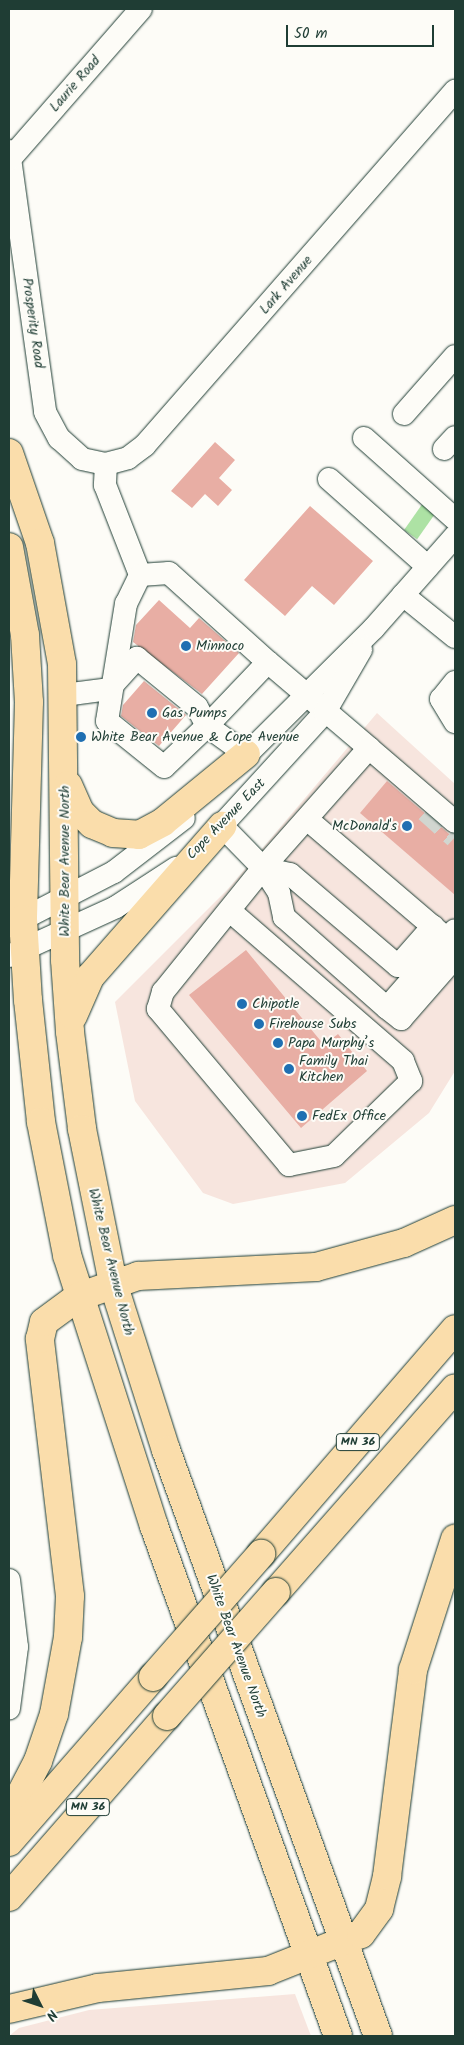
<!DOCTYPE html>
<html>
<head>
<meta charset="utf-8">
<style>
	body { margin:0 }
	#map { position:relative; width:464px; height:2045px; overflow:hidden; background:#fdfcf7; font-family:Kalam,sans-serif }
	div>[style] { position:absolute }
	[style*='--x'] { left:calc(var(--x)*1px); top:calc(var(--y)*1px); width:calc(var(--w)*1px); rotate:calc(var(--a)*1deg) }
	.built>* { inset:0; background:#f7e5de }
	.green>* { inset:0; background:#ade2a4; transform-origin:0 0 }
	.building>* { inset:0; background:#e8aea4 }
	.minor-tunnel>* { height:22px; margin-top:-11px; transform-origin:0; background:repeating-linear-gradient(90deg,#d1d6d0 0 22px,transparent 0 33px) }
	.roads { filter:drop-shadow(0 0 1px #1f3d34) drop-shadow(0 0 1px #1f3d34) }
	.minor>* { height:22px; margin:-11px; padding:0 11px; transform-origin:11px; border-radius:11px; background:#fdfcf7 }
	.major>* { height:28px; margin:-14px; padding:0 14px; transform-origin:14px; border-radius:14px; background:#faddab }
	.highway>* { height:28px; margin:-14px; padding:0 14px; transform-origin:14px; border-radius:14px; background:#faddab }
	.bridges { filter:drop-shadow(0 0 1px #1f3d34) drop-shadow(0 0 1px #1f3d34) }
	.highway-bridge>* { height:28px; margin:-14px; padding:0 14px; transform-origin:14px; border-radius:14px; background:#faddab }
	.dots>* { width:14px; height:14px; translate:-50% -50%; box-sizing:border-box; border:2px solid #fdfcf7; border-radius:50% }
	span { translate:-50% -50%; white-space:nowrap; text-align:center; line-height:1.15; -webkit-text-stroke:4px #fdfcf7; paint-order:stroke }
	.shield-label span { padding:1px 4px; background:#fdfcf7; border:1px solid; border-radius:4px; -webkit-text-stroke-width:0 }
	.shield-label { font-size:12px; color:#1f3d34; font-weight:700 }
	.street-label { font-size:14px; color:#1f3d34 }
	.poi-label { font-size:14px; color:#1f3d34 }
	.left { translate:0 -50%; text-align:left }
	.right { translate:-100% -50%; text-align:right }
	.frame { position:absolute; inset:0; border:10px solid #1f3d34; pointer-events:none }
	.north { position:absolute; left:15px; top:1980px; width:50px; height:50px; -webkit-text-stroke:4px #fdfcf7; paint-order:stroke; rotate:131deg; font-size:14px; font-weight:700; line-height:20px; text-align:center; color:#1f3d34 }
	.north::after { content:''; display:block; margin:auto; width:18px; height:22px; background:#1f3d34; clip-path:polygon(50% 0,100% 100%,50% 72%,0 100%) }
	.scale { position:absolute; left:286px; top:25px; width:148px; height:22px; box-sizing:border-box; border:2px solid #1f3d34; border-top:0; padding-left:6px; font-size:15px; line-height:18px; white-space:nowrap; color:#1f3d34; -webkit-text-stroke:4px #fdfcf7; paint-order:stroke }
</style>
</head>
<body>
<div id="map">
	<div class="built">
		<div style="clip-path:polygon(377px 713px,455px 784px,455px 1071px,429px 1113px,345px 1183px,233px 1204px,203px 1193px,135px 1101px,115px 1002px,228px 889px)"></div>
		<div style="clip-path:polygon(295px 1994px,311px 2036px,9px 2036px,19px 2028px,89px 2010px)"></div>
	</div>
	<div class="green">
		<div style="left:423px;top:503px;width:16px;height:33px;rotate:35deg"></div>
	</div>
	<div class="building">
		<div style="clip-path:polygon(215px 442px,235px 460px,219px 478px,232px 490px,218px 506px,205px 494px,192px 508px,171px 491px)"></div>
		<div style="clip-path:polygon(310px 506px,373px 561px,334px 605px,312px 586px,285px 616px,244px 580px)"></div>
		<div style="clip-path:polygon(159px 600px,190px 628px,199px 618px,239px 653px,202px 694px,133px 642px,136px 625px)"></div>
		<div style="clip-path:polygon(144px 681px,186px 715px,159px 746px,121px 716px,123px 705px)"></div>
		<div style="clip-path:polygon(387px 781px,455px 839px,455px 895px,360px 813px)"></div>
		<div style="clip-path:polygon(246px 950px,324px 1045px,338px 1034px,367px 1071px,301px 1128px,189px 995px)"></div>
	</div>
	<div class="minor-tunnel">
		<div style="--x:426;--y:811;--w:39;--a:42"></div>
	</div>
	<div class="roads">
		<div class="minor">
			<div style="--x:9;--y:151;--w:263;--a:82.1"></div>
			<div style="--x:45;--y:412;--w:30;--a:62"></div>
			<div style="--x:59;--y:438;--w:31;--a:42"></div>
			<div style="--x:82;--y:459;--w:25;--a:12"></div>
			<div style="--x:106;--y:464;--w:23;--a:-15"></div>
			<div style="--x:128;--y:458;--w:21;--a:-37"></div>
			<div style="--x:145;--y:445;--w:471;--a:-48.8"></div>
			<div style="--x:10;--y:159;--w:199;--a:-48.9"></div>
			<div style="--x:404;--y:414;--w:77;--a:-48.7"></div>
			<div style="--x:364;--y:438;--w:122;--a:41.7"></div>
			<div style="--x:444;--y:449;--w:16;--a:-47"></div>
			<div style="--x:106;--y:464;--w:21;--a:93"></div>
			<div style="--x:105;--y:485;--w:97;--a:68.7"></div>
			<div style="--x:329;--y:479;--w:132;--a:41.6"></div>
			<div style="--x:403;--y:595;--w:67;--a:38.9"></div>
			<div style="--x:455;--y:682;--w:22;--a:129"></div>
			<div style="--x:441;--y:699;--w:27;--a:59"></div>
			<div style="--x:64;--y:695;--w:45;--a:-7.6"></div>
			<div style="--x:109;--y:689;--w:42;--a:-47.9"></div>
			<div style="--x:137;--y:658;--w:77;--a:39.2"></div>
			<div style="--x:197;--y:707;--w:21;--a:62"></div>
			<div style="--x:207;--y:726;--w:88;--a:-46.4"></div>
			<div style="--x:268;--y:662;--w:133;--a:40.4"></div>
			<div style="--x:369;--y:748;--w:160;--a:131.5"></div>
			<div style="--x:263;--y:868;--w:59;--a:-134.3"></div>
			<div style="--x:369;--y:748;--w:113;--a:40.7"></div>
			<div style="--x:246;--y:754;--w:48;--a:-144.3"></div>
			<div style="--x:207;--y:726;--w:59;--a:136.4"></div>
			<div style="--x:164;--y:767;--w:73;--a:-141.1"></div>
			<div style="--x:107;--y:721;--w:119;--a:-80.8"></div>
			<div style="--x:126;--y:604;--w:32;--a:-64"></div>
			<div style="--x:140;--y:575;--w:29;--a:-4"></div>
			<div style="--x:169;--y:573;--w:133;--a:42"></div>
			<div style="--x:234;--y:767;--w:197;--a:-44.8"></div>
			<div style="--x:374;--y:628;--w:123;--a:-48.6"></div>
			<div style="--x:308;--y:820;--w:179;--a:40.5"></div>
			<div style="--x:211;--y:837;--w:169;--a:-47.6"></div>
			<div style="--x:325;--y:712;--w:72;--a:-59.9"></div>
			<div style="--x:263;--y:868;--w:30;--a:57"></div>
			<div style="--x:279;--y:893;--w:25;--a:78"></div>
			<div style="--x:284;--y:917;--w:137;--a:41.5"></div>
			<div style="--x:387;--y:1008;--w:103;--a:-48.9"></div>
			<div style="--x:263;--y:868;--w:28;--a:13"></div>
			<div style="--x:290;--y:874;--w:142;--a:40.4"></div>
			<div style="--x:398;--y:966;--w:53;--a:-48.8"></div>
			<div style="--x:230;--y:911;--w:229;--a:40.9"></div>
			<div style="--x:403;--y:1061;--w:22;--a:68"></div>
			<div style="--x:411;--y:1081;--w:107;--a:135.8"></div>
			<div style="--x:334;--y:1156;--w:46;--a:168.7"></div>
			<div style="--x:289;--y:1165;--w:204;--a:-130"></div>
			<div style="--x:158;--y:1009;--w:18;--a:-74"></div>
			<div style="--x:163;--y:992;--w:159;--a:-51.1"></div>
			<div style="--x:9;--y:926;--w:118;--a:-27.2"></div>
			<div style="--x:114;--y:872;--w:88;--a:-37.6"></div>
			<div style="--x:9;--y:956;--w:118;--a:-24.6"></div>
			<div style="--x:116;--y:907;--w:72;--a:-33"></div>
			<div style="--x:387;--y:1008;--w:18;--a:38"></div>
			<div style="--x:401;--y:1019;--w:82;--a:-48.9"></div>
			<div style="--x:9;--y:1580;--w:67;--a:83.2"></div>
			<div style="--x:17;--y:1647;--w:62;--a:97.5"></div>
		</div>
		<div class="major">
			<div style="--x:9;--y:453;--w:95;--a:71"></div>
			<div style="--x:40;--y:543;--w:123;--a:79.7"></div>
			<div style="--x:62;--y:664;--w:296;--a:89.4"></div>
			<div style="--x:65;--y:960;--w:72;--a:86"></div>
			<div style="--x:70;--y:1032;--w:98;--a:82.9"></div>
			<div style="--x:82;--y:1129;--w:157;--a:78.6"></div>
			<div style="--x:113;--y:1283;--w:175;--a:72.4"></div>
			<div style="--x:166;--y:1450;--w:623;--a:70.11"></div>
			<div style="--x:9;--y:547;--w:89;--a:79.7"></div>
			<div style="--x:25;--y:635;--w:67;--a:86.6"></div>
			<div style="--x:29;--y:702;--w:217;--a:91.6"></div>
			<div style="--x:23;--y:919;--w:81;--a:86.5"></div>
			<div style="--x:28;--y:1000;--w:123;--a:83.9"></div>
			<div style="--x:41;--y:1122;--w:136;--a:78.9"></div>
			<div style="--x:67;--y:1255;--w:285;--a:72.2"></div>
			<div style="--x:154;--y:1526;--w:542;--a:70.16"></div>
			<div style="--x:68;--y:785;--w:30;--a:66"></div>
			<div style="--x:80;--y:812;--w:17;--a:45"></div>
			<div style="--x:92;--y:824;--w:23;--a:23"></div>
			<div style="--x:113;--y:833;--w:26;--a:4"></div>
			<div style="--x:139;--y:835;--w:27;--a:-28"></div>
			<div style="--x:163;--y:822;--w:107;--a:-39.3"></div>
			<div style="--x:73;--y:1016;--w:43;--a:-66.4"></div>
			<div style="--x:90;--y:977;--w:201;--a:-48.8"></div>
		</div>
		<div class="highway">
			<div style="--x:261;--y:1554;--w:297;--a:-49.2"></div>
			<div style="--x:276;--y:1592;--w:271;--a:-48.7"></div>
			<div style="--x:9;--y:1817;--w:63;--a:-62.6"></div>
			<div style="--x:38;--y:1761;--w:50;--a:-71.2"></div>
			<div style="--x:54;--y:1714;--w:78;--a:-79.7"></div>
			<div style="--x:68;--y:1637;--w:41;--a:-87.2"></div>
			<div style="--x:70;--y:1596;--w:259;--a:-96.7"></div>
			<div style="--x:40;--y:1339;--w:17;--a:-77"></div>
			<div style="--x:44;--y:1322;--w:42;--a:-36.3"></div>
			<div style="--x:78;--y:1297;--w:64;--a:-19.3"></div>
			<div style="--x:138;--y:1276;--w:178;--a:-2.9"></div>
			<div style="--x:316;--y:1267;--w:91;--a:-15.3"></div>
			<div style="--x:404;--y:1243;--w:56;--a:-24.3"></div>
			<div style="--x:9;--y:1842;--w:219;--a:-48.9"></div>
			<div style="--x:9;--y:1897;--w:240;--a:-48.9"></div>
			<div style="--x:9;--y:2009;--w:91;--a:-13.3"></div>
			<div style="--x:98;--y:1988;--w:171;--a:-5.7"></div>
			<div style="--x:268;--y:1971;--w:100;--a:-21.7"></div>
			<div style="--x:361;--y:1934;--w:31;--a:-54"></div>
			<div style="--x:379;--y:1909;--w:34;--a:-76"></div>
			<div style="--x:387;--y:1876;--w:208;--a:-82.8"></div>
			<div style="--x:413;--y:1670;--w:138;--a:-72.2"></div>
		</div>
	</div>
	<div class="bridges">
		<div class="highway-bridge">
			<div style="--x:153;--y:1677;--w:164;--a:-48.7"></div>
			<div style="--x:167;--y:1716;--w:165;--a:-48.7"></div>
		</div>
	</div>
	<div class="dots">
		<div style="left:186px;top:646px;background:#1f6fb2"></div>
		<div style="left:152px;top:713px;background:#1f6fb2"></div>
		<div style="left:81px;top:737px;background:#1f6fb2"></div>
		<div style="left:407px;top:826px;background:#1f6fb2"></div>
		<div style="left:242px;top:1004px;background:#1f6fb2"></div>
		<div style="left:259px;top:1024px;background:#1f6fb2"></div>
		<div style="left:278px;top:1043px;background:#1f6fb2"></div>
		<div style="left:289px;top:1069px;background:#1f6fb2"></div>
		<div style="left:302px;top:1116px;background:#1f6fb2"></div>
	</div>
	<div class="shield-label">
		<span style="left:358px;top:1442px">MN 36</span>
		<span style="left:88px;top:1807px">MN 36</span>
	</div>
	<div class="street-label">
		<span style="left:75px;top:84px;rotate:-49deg">Laurie Road</span>
		<span style="left:286px;top:285px;rotate:-49deg">Lark Avenue</span>
		<span style="left:33px;top:323px;rotate:82deg">Prosperity Road</span>
		<span style="left:226px;top:819px;rotate:-46deg">Cope Avenue East</span>
		<span style="left:65px;top:861px;rotate:-90deg">White Bear Avenue North</span>
		<span style="left:111px;top:1262px;rotate:76deg">White Bear Avenue North</span>
		<span style="left:236px;top:1646px;rotate:70deg">White Bear Avenue North</span>
	</div>
	<div class="poi-label">
		<span class="left" style="left:196px;top:646px">Minnoco</span>
		<span class="left" style="left:162px;top:713px">Gas Pumps</span>
		<span class="left" style="left:91px;top:737px">White Bear Avenue &amp; Cope Avenue</span>
		<span class="right" style="left:397px;top:826px">McDonald's</span>
		<span class="left" style="left:252px;top:1004px">Chipotle</span>
		<span class="left" style="left:269px;top:1024px">Firehouse Subs</span>
		<span class="left" style="left:288px;top:1043px">Papa Murphy’s</span>
		<span class="left" style="left:299px;top:1069px">Family Thai<br>Kitchen</span>
		<span class="left" style="left:312px;top:1116px">FedEx Office</span>
	</div>
	<div class="frame"></div>
	<div class="north">N</div>
	<div class="scale">50 m</div>
</div>
</body>
</html>
